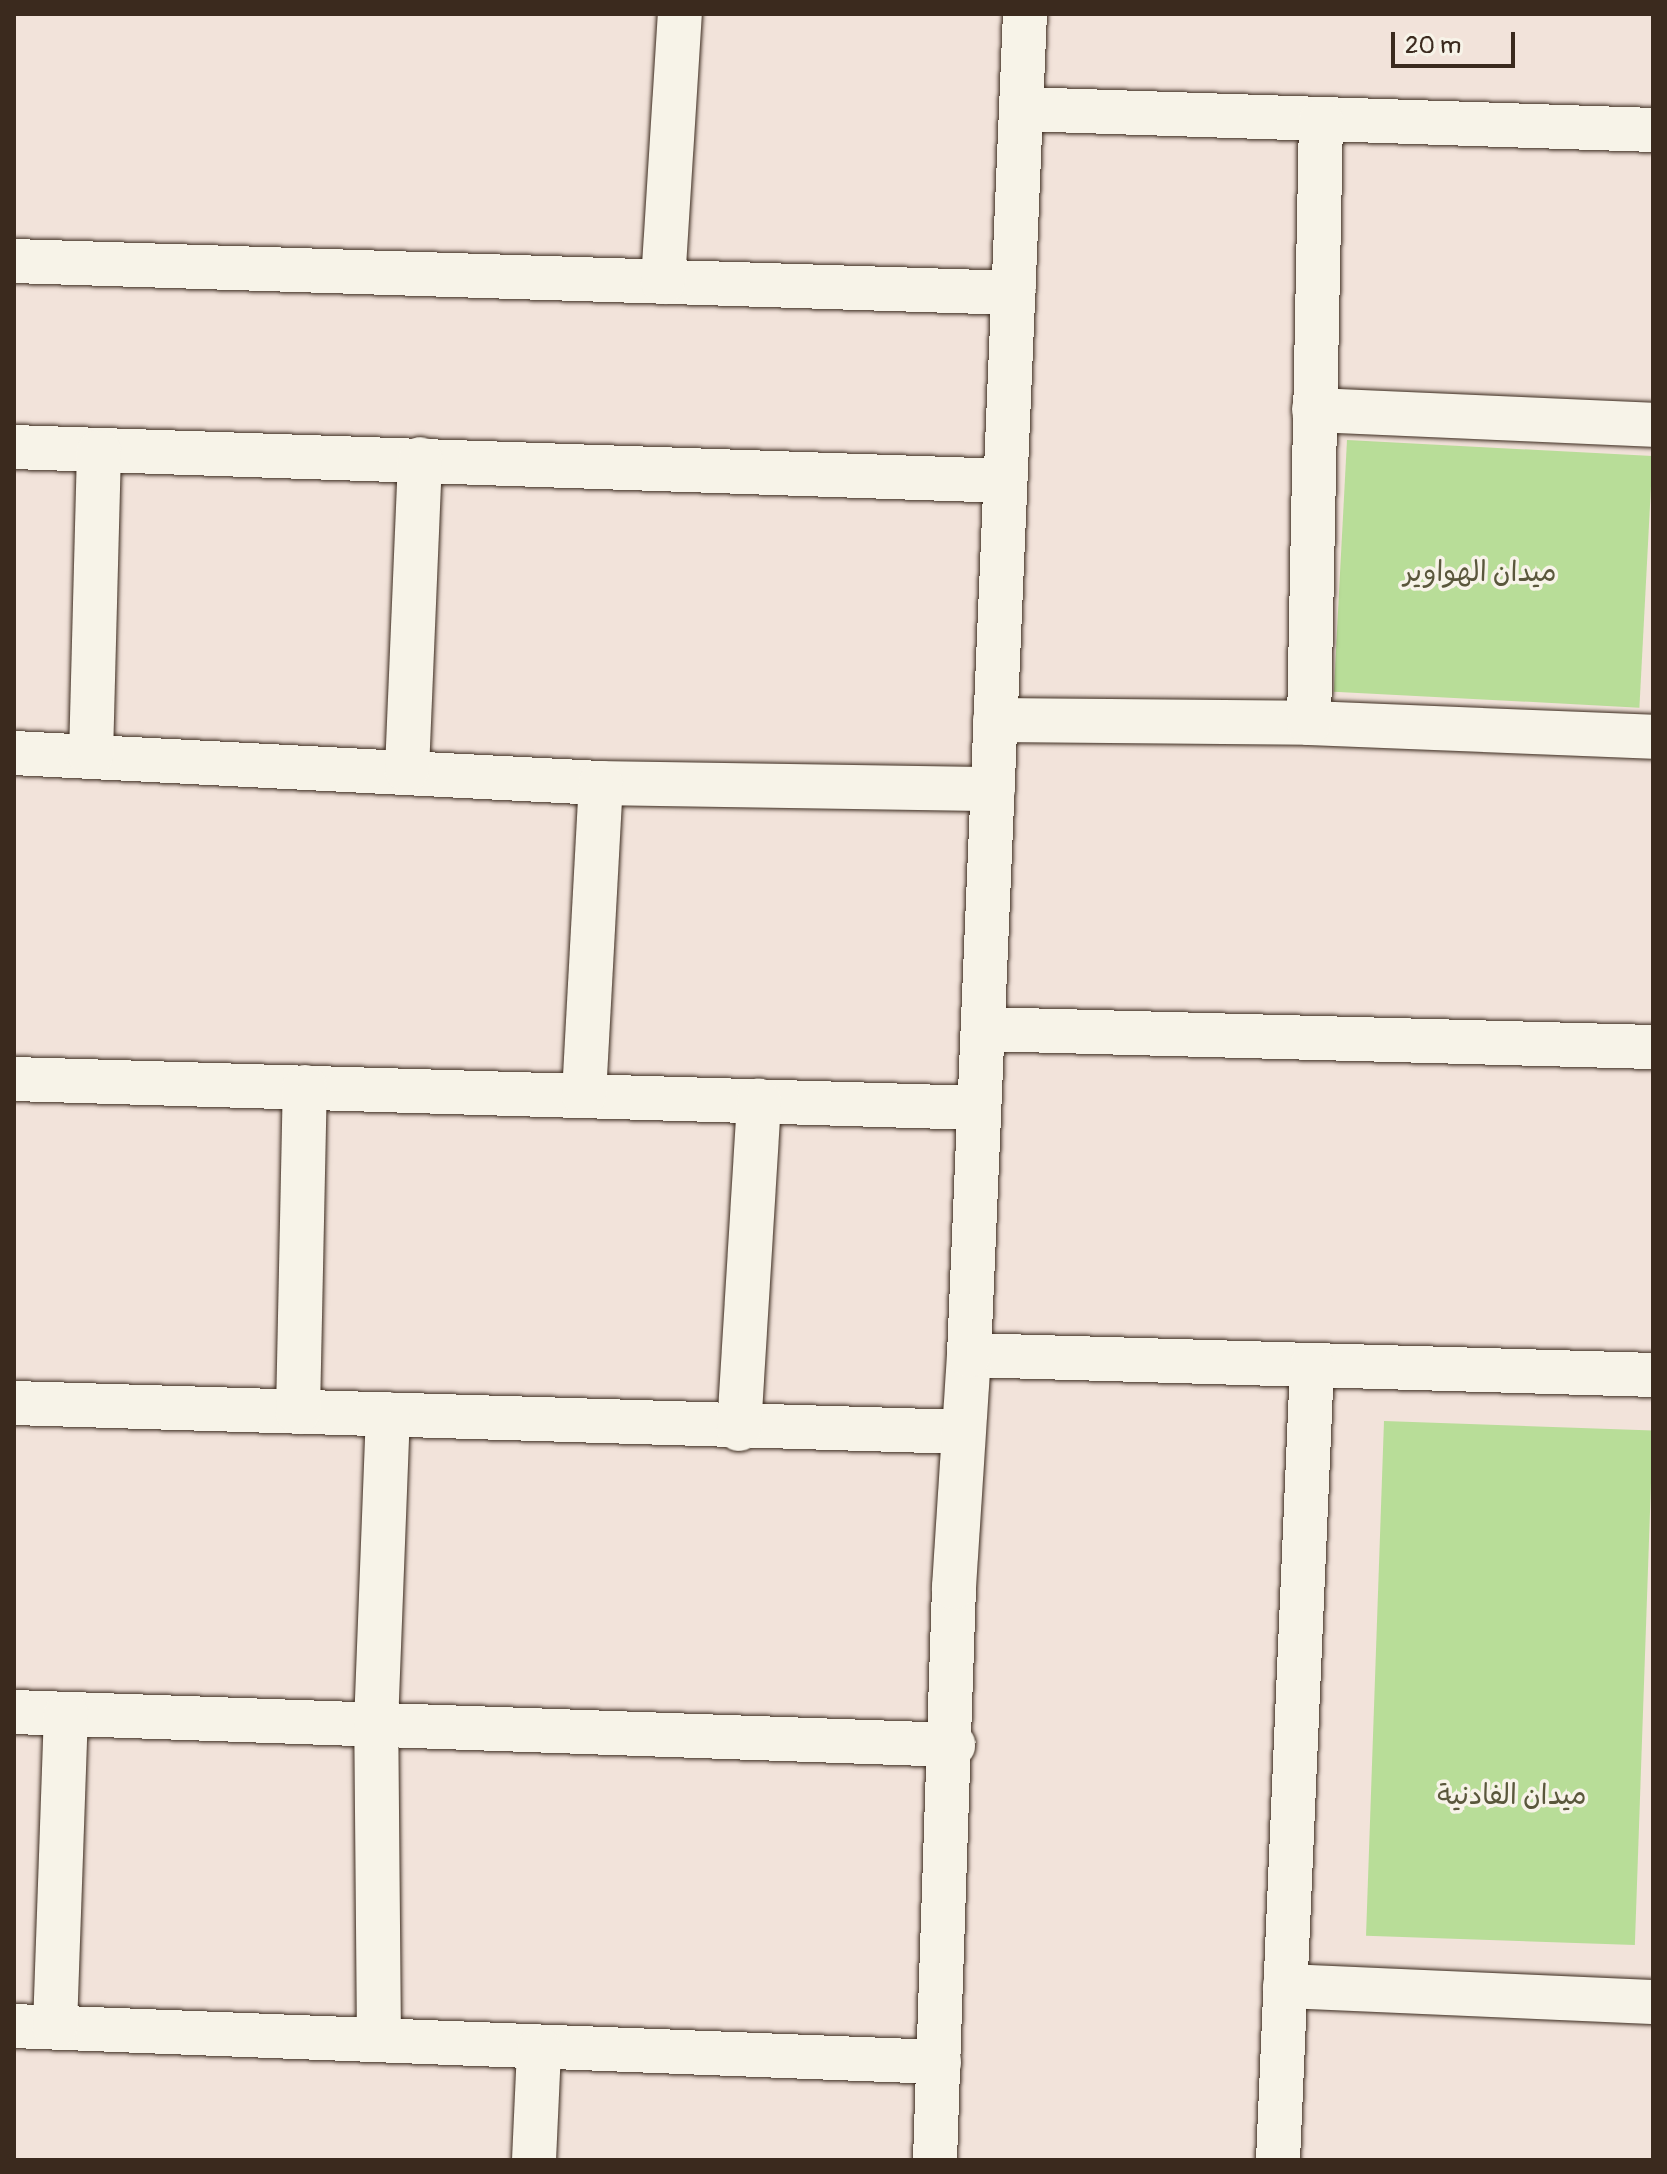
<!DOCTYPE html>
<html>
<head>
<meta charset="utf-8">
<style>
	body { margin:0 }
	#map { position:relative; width:1667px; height:2174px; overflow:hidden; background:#f2e3da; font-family:Pangolin,"Playpen Sans Arabic",sans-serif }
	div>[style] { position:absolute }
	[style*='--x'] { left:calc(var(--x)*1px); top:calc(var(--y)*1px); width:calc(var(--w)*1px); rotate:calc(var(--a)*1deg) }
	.green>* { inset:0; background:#b8dd98; transform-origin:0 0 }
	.roads { filter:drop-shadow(0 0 2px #3b2a1e) drop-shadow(0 0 2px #3b2a1e) }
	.minor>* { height:44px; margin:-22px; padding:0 22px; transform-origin:22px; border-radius:22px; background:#f7f3e8 }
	span { translate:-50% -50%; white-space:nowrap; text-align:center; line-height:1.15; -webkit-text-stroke:7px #f7f3e8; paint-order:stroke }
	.park-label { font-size:28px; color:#5a573c }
	.frame { position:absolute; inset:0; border:16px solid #3b2a1e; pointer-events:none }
	.scale { position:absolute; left:1391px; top:32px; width:124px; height:36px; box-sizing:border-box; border:4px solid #3b2a1e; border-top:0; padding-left:10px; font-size:24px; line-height:28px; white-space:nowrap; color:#3b2a1e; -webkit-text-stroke:6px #f7f3e8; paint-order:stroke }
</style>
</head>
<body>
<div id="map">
	<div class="green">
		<div style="left:1347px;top:440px;width:306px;height:252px;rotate:3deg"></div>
		<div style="left:1384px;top:1421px;width:269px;height:515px;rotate:2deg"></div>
	</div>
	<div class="roads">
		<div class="minor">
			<div style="--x:1021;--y:109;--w:632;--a:1.9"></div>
			<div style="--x:14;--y:261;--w:1000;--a:1.83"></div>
			<div style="--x:663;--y:282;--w:269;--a:-86.4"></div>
			<div style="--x:1314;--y:410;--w:339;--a:2.5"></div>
			<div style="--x:14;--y:447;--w:992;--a:1.96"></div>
			<div style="--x:995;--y:720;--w:314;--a:0.5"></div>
			<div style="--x:1309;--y:723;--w:344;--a:2.3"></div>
			<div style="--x:1309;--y:723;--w:602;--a:-88.86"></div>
			<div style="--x:14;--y:753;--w:588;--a:2.93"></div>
			<div style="--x:601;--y:783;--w:392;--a:0.9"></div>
			<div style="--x:91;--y:756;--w:304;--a:-88.5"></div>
			<div style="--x:407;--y:770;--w:311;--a:-87.6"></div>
			<div style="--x:983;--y:1029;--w:670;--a:1.54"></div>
			<div style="--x:14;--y:1079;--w:965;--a:1.72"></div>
			<div style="--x:584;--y:1095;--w:312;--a:-86.9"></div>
			<div style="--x:969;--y:1355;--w:684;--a:1.67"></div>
			<div style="--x:14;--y:1403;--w:949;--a:1.75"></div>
			<div style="--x:298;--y:1412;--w:325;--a:-88.8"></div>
			<div style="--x:739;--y:1429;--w:329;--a:-86.5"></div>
			<div style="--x:14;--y:1712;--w:940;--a:2.01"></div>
			<div style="--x:1285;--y:1986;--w:368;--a:2.5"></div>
			<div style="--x:14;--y:2026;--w:926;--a:2.23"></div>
			<div style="--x:55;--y:2027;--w:313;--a:-88"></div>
			<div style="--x:379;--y:2040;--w:315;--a:-90.5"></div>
			<div style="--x:376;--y:1725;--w:311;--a:-87.8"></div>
			<div style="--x:534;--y:2160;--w:111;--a:-87.4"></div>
			<div style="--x:935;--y:2160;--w:573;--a:-88.1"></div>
			<div style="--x:954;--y:1587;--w:232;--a:-86.3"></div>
			<div style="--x:969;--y:1355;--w:1342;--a:-87.61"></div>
			<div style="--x:1278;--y:2160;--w:795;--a:-87.55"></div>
		</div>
	</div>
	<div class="park-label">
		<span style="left:1480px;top:573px">ميدان الهواوير</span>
		<span style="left:1512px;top:1796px">ميدان الفادنية</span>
	</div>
	<div class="frame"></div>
	<div class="scale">20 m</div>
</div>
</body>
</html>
